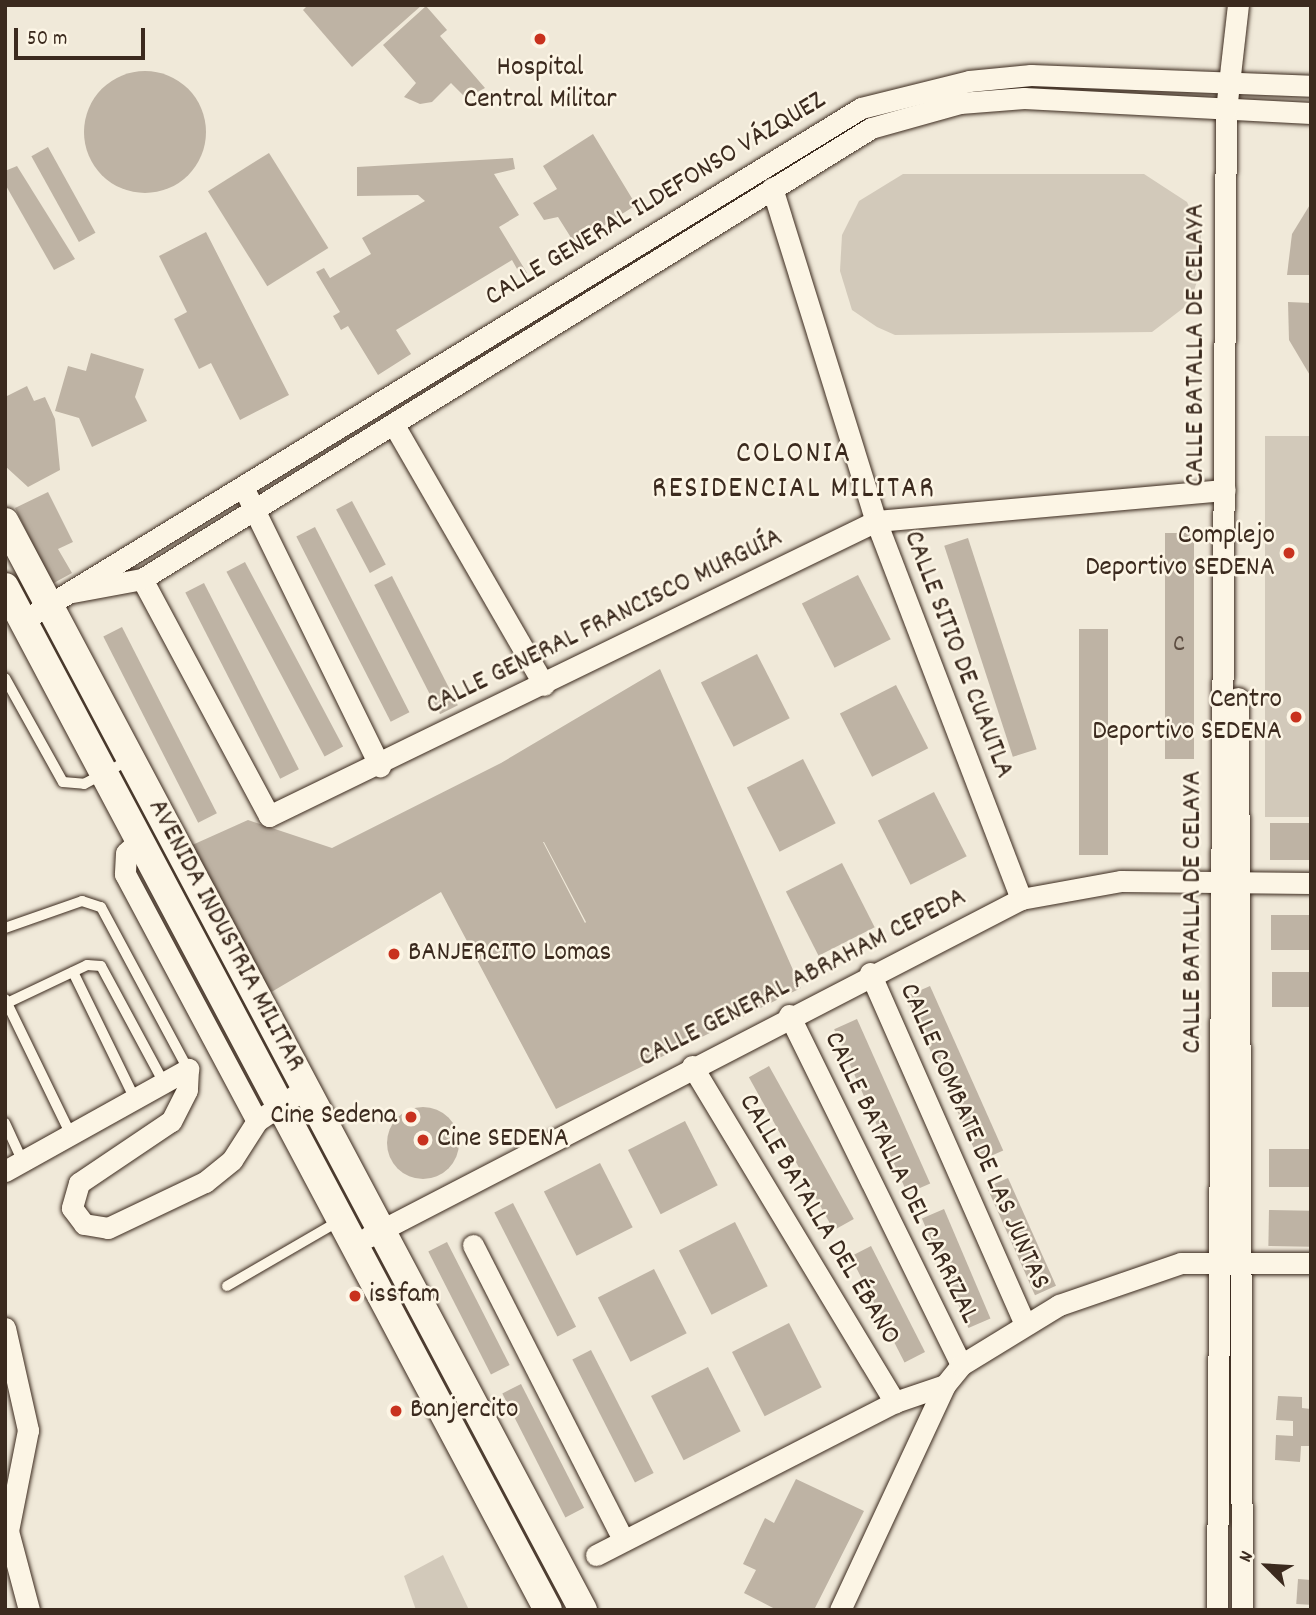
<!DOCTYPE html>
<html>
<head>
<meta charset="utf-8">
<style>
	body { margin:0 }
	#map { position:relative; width:1316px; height:1615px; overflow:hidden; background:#f0e9d9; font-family:Dekko,sans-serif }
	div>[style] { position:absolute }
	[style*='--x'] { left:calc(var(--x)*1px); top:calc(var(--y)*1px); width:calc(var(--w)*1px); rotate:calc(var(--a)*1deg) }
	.green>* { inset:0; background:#d2c9ba; transform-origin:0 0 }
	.building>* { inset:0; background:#beb3a4; transform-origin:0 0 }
	.round { border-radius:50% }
	.roads { filter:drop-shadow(0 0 2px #3b2a1e) drop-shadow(0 0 2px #3b2a1e) }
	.lane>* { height:10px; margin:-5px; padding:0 5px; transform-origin:5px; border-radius:5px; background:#fcf5e5 }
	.street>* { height:21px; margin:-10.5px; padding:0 10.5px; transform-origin:10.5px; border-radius:10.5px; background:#fcf5e5 }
	.secondary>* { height:28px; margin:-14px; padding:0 14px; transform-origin:14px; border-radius:14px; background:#fcf5e5 }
	.dots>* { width:19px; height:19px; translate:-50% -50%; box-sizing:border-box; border:4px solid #fcf5e5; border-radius:50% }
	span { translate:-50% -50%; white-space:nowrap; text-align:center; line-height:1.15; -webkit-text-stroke:5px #fcf5e5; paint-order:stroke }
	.number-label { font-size:24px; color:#5c4c40 }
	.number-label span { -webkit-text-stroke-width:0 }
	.poi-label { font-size:28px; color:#3b2a1e }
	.right { translate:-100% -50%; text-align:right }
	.left { translate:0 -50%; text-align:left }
	.street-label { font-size:28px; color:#3b2a1e }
	.neighbourhood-label { font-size:30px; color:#3b2a1e; letter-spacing:2px }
	.frame { position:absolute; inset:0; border:7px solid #3b2a1e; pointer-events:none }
	.north { position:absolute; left:1232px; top:1531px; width:70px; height:70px; -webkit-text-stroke:5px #fcf5e5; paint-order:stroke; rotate:294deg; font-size:19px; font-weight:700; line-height:28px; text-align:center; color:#3b2a1e }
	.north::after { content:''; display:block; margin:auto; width:24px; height:32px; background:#3b2a1e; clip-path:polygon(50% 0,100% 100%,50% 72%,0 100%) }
	.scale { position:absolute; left:14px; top:28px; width:131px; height:32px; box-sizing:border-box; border:4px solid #3b2a1e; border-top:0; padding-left:9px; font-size:21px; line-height:24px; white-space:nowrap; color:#3b2a1e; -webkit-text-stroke:5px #fcf5e5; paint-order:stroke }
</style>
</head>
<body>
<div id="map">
	<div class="green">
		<div style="clip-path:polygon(903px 174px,1144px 174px,1187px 202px,1201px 233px,1201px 269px,1190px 303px,1152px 332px,895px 335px,877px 327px,852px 310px,840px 271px,842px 235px,859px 201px)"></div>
		<div style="left:1311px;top:436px;width:381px;height:46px;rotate:90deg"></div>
		<div style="clip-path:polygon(443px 1555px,469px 1610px,416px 1610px,404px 1576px)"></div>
	</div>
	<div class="building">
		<div style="clip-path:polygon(308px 5px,422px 5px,352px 67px,303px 10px)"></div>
		<div style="clip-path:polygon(426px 6px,447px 30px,440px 36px,485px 88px,466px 98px,451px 83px,432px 102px,420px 104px,404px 97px,416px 83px,383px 45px)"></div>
		<div class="round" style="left:84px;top:71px;width:122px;height:122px"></div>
		<div style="clip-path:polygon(593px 134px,636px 205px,575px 244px,558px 217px,544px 220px,533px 203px,557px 189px,543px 166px)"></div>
		<div style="left:48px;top:147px;width:98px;height:19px;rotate:61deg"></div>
		<div style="left:269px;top:153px;width:112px;height:72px;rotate:58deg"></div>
		<div style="clip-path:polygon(513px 158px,515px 169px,494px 174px,519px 215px,499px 227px,527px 273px,521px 276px,512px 260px,396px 330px,411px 354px,378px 375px,348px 326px,341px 330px,333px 316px,340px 312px,316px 272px,324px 268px,330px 278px,371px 254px,362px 238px,425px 201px,418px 195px,357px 196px,357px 167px)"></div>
		<div style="clip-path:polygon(17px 166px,75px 259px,54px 270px,5px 184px,5px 171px)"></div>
		<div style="clip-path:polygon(1311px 203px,1311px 275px,1287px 275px,1292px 234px)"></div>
		<div style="clip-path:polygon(206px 232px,289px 395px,240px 420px,211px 363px,199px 369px,174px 319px,187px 312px,159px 256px)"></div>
		<div style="clip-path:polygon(1288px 302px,1311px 303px,1311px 377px,1289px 340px)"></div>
		<div style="clip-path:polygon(91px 353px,144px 369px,135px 397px,147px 421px,92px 447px,79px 418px,55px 411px,68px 366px,86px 371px)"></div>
		<div style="clip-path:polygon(27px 386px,34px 401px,45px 397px,55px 419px,60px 470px,28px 487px,5px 466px,5px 397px)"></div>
		<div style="clip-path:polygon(48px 492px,73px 542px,58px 549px,72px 573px,52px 584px,15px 508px)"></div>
		<div style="left:352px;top:501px;width:72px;height:18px;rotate:62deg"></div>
		<div style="left:315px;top:527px;width:208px;height:21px;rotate:63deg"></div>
		<div style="left:1165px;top:533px;width:29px;height:226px"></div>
		<div style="left:968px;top:538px;width:222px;height:25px;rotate:72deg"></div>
		<div style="left:245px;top:562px;width:209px;height:21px;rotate:62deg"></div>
		<div style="left:858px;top:575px;width:72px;height:63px;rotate:63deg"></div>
		<div style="left:392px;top:576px;width:145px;height:20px;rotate:63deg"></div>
		<div style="left:204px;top:583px;width:209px;height:21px;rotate:63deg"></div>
		<div style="left:122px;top:627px;width:209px;height:21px;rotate:63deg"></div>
		<div style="left:1108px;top:629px;width:226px;height:29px;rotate:90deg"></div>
		<div style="left:757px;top:654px;width:72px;height:63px;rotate:63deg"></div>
		<div style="clip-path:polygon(evenodd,660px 669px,801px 988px,556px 1109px,441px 892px,268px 994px,190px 846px,248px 820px,332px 848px,501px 763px,660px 669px,543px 842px,544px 842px,586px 922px,585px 923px,543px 842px)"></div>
		<div style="left:896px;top:685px;width:71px;height:63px;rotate:63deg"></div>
		<div style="left:803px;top:759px;width:72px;height:63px;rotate:63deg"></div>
		<div style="left:934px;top:792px;width:72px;height:63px;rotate:63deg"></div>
		<div style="left:1311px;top:823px;width:37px;height:41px;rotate:90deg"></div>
		<div style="left:842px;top:863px;width:72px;height:63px;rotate:63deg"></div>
		<div style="left:1271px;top:915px;width:40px;height:35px"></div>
		<div style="left:1272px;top:972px;width:39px;height:35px"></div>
		<div style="left:930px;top:986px;width:180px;height:26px;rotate:66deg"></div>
		<div style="left:857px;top:1019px;width:180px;height:25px;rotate:66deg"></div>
		<div style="left:769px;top:1066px;width:175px;height:23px;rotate:61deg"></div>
		<div class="round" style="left:387px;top:1107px;width:72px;height:72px"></div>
		<div style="left:685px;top:1121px;width:72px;height:64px;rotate:63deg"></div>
		<div style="left:1269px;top:1149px;width:42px;height:38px"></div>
		<div style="left:600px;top:1163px;width:72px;height:63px;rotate:63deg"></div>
		<div style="left:1008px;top:1178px;width:118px;height:23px;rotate:66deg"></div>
		<div style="left:513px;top:1203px;width:139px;height:21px;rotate:63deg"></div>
		<div style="left:944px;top:1209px;width:119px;height:24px;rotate:67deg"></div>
		<div style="left:1269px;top:1210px;width:42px;height:36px;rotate:1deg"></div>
		<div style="left:735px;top:1222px;width:72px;height:63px;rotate:63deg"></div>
		<div style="left:447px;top:1242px;width:138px;height:21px;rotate:63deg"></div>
		<div style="left:871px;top:1246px;width:119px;height:23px;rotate:63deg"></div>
		<div style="left:654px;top:1269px;width:72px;height:63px;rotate:63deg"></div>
		<div style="left:789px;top:1323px;width:72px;height:64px;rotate:63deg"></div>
		<div style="left:591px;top:1350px;width:138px;height:21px;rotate:63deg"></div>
		<div style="left:708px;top:1367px;width:72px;height:64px;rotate:63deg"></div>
		<div style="left:521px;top:1384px;width:139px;height:21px;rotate:63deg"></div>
		<div style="clip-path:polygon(1278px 1396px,1302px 1397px,1302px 1408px,1311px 1409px,1311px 1446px,1301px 1446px,1300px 1462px,1275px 1460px,1276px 1435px,1293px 1436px,1293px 1421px,1276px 1420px)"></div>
		<div style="clip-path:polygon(796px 1479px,864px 1511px,814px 1610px,777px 1610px,744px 1593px,756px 1570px,743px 1564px,765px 1518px,774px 1523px)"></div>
		<div style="left:1298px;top:1579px;width:13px;height:25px;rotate:4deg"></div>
	</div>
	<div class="roads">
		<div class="lane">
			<div style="--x:5;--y:678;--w:119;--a:60.9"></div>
			<div style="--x:63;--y:782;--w:21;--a:5"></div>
			<div style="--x:84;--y:784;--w:53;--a:-28"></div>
			<div style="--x:5;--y:928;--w:82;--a:-19.3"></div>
			<div style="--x:82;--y:901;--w:20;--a:18"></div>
			<div style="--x:101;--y:907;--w:184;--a:61.8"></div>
			<div style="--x:73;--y:972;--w:141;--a:64"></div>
			<div style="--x:5;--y:999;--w:149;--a:64.1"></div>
			<div style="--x:5;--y:1004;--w:91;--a:-25.4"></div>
			<div style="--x:87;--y:965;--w:14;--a:4"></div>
			<div style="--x:101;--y:966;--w:133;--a:61.7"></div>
			<div style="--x:5;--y:1123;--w:41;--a:65.3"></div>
			<div style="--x:227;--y:1286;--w:129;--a:-30.1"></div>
		</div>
		<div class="street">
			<div style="--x:772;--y:188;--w:349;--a:72.7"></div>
			<div style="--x:876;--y:521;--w:405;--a:69"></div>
			<div style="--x:394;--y:425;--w:300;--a:60"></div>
			<div style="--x:248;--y:497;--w:300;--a:63.9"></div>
			<div style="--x:142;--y:579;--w:269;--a:61.8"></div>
			<div style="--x:269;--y:816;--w:675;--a:-25.92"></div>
			<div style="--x:876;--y:521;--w:350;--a:-5.1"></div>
			<div style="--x:72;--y:592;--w:71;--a:-10.5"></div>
			<div style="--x:142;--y:579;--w:857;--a:-31.74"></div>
			<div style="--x:871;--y:128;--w:92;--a:-15.7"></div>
			<div style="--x:960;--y:103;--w:64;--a:-4.5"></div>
			<div style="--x:1024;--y:98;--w:287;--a:3"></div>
			<div style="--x:24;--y:620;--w:981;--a:-31.45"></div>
			<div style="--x:861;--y:108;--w:111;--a:-14"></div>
			<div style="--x:969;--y:81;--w:62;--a:-5.5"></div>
			<div style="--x:1031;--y:75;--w:280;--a:2.2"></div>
			<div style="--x:1238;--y:698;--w:912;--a:89.75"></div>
			<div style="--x:140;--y:840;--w:19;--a:137"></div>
			<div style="--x:126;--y:853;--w:21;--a:93"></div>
			<div style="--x:125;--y:874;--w:280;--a:61.9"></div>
			<div style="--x:870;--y:973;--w:384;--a:66.2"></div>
			<div style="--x:789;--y:1015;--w:390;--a:63.8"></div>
			<div style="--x:692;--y:1066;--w:393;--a:58.9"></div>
			<div style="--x:188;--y:1069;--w:21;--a:93"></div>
			<div style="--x:187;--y:1090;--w:35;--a:117"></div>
			<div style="--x:171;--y:1121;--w:111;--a:146"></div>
			<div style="--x:79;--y:1183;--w:26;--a:106"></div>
			<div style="--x:72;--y:1208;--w:20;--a:53"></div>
			<div style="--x:84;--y:1224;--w:24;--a:9"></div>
			<div style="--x:108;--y:1228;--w:107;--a:-25.4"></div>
			<div style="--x:205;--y:1182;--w:35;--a:-39"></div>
			<div style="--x:232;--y:1160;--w:46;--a:-57.3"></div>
			<div style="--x:257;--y:1121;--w:59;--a:-34"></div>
			<div style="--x:5;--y:1171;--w:210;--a:-29.1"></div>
			<div style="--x:368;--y:1237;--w:735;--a:-27.37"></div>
			<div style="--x:1021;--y:899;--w:102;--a:-10.2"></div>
			<div style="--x:1121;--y:881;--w:190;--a:0.6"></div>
			<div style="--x:473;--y:1245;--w:331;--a:63"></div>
			<div style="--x:5;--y:1328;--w:105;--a:77.3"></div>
			<div style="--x:28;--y:1430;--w:103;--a:101.2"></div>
			<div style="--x:8;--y:1531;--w:82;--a:75.1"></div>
			<div style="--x:596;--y:1555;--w:336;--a:-27.1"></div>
			<div style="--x:895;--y:1402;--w:53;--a:-18.8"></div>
			<div style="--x:840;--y:1610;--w:248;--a:-65"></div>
			<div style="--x:945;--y:1385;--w:26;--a:-51"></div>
			<div style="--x:961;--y:1365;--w:115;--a:-31.5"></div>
			<div style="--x:1059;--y:1305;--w:129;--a:-19"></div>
			<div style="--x:1181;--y:1263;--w:130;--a:0"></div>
			<div style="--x:1217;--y:1610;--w:1500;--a:-89.66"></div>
			<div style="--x:1226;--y:110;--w:106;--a:-83.5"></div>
		</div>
		<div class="secondary">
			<div style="--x:5;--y:522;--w:1232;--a:62.02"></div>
			<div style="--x:5;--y:587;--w:1158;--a:62.04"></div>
		</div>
	</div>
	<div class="dots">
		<div style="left:540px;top:39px;background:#c8321e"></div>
		<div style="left:1289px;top:553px;background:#c8321e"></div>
		<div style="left:1296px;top:717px;background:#c8321e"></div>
		<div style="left:394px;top:954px;background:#c8321e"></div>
		<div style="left:411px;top:1117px;background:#c8321e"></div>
		<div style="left:423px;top:1140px;background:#c8321e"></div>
		<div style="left:355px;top:1296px;background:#c8321e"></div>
		<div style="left:396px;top:1411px;background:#c8321e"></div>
	</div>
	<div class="number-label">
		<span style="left:1179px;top:646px">C</span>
	</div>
	<div class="poi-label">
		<span style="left:540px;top:85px">Hospital<br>Central Militar</span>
		<span class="right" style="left:1275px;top:553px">Complejo<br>Deportivo SEDENA</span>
		<span class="right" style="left:1282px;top:717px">Centro<br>Deportivo SEDENA</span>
		<span class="left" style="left:408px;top:954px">BANJERCITO Lomas</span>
		<span class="right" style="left:397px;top:1117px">Cine Sedena</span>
		<span class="left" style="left:437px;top:1140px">Cine SEDENA</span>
		<span class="left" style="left:369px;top:1296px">issfam</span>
		<span class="left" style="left:410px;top:1411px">Banjercito</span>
	</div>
	<div class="street-label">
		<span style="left:656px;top:200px;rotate:-31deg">CALLE GENERAL ILDEFONSO VÁZQUEZ</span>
		<span style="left:1197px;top:345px;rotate:-90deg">CALLE BATALLA DE CELAYA</span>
		<span style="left:605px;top:623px;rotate:-26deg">CALLE GENERAL FRANCISCO MURGUÍA</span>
		<span style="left:957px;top:655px;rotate:69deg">CALLE SITIO DE CUAUTLA</span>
		<span style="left:1194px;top:912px;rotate:-90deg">CALLE BATALLA DE CELAYA</span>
		<span style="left:225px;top:936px;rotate:62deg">AVENIDA INDUSTRIA MILITAR</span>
		<span style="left:803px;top:979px;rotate:-27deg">CALLE GENERAL ABRAHAM CEPEDA</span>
		<span style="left:973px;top:1137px;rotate:66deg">CALLE COMBATE DE LAS JUNTAS</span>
		<span style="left:900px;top:1178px;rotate:64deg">CALLE BATALLA DEL CARRIZAL</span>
		<span style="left:818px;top:1220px;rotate:59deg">CALLE BATALLA DEL ÉBANO</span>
	</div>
	<div class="neighbourhood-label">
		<span style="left:794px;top:473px">COLONIA<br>RESIDENCIAL MILITAR</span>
	</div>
	<div class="frame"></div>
	<div class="north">N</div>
	<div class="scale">50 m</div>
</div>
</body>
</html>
